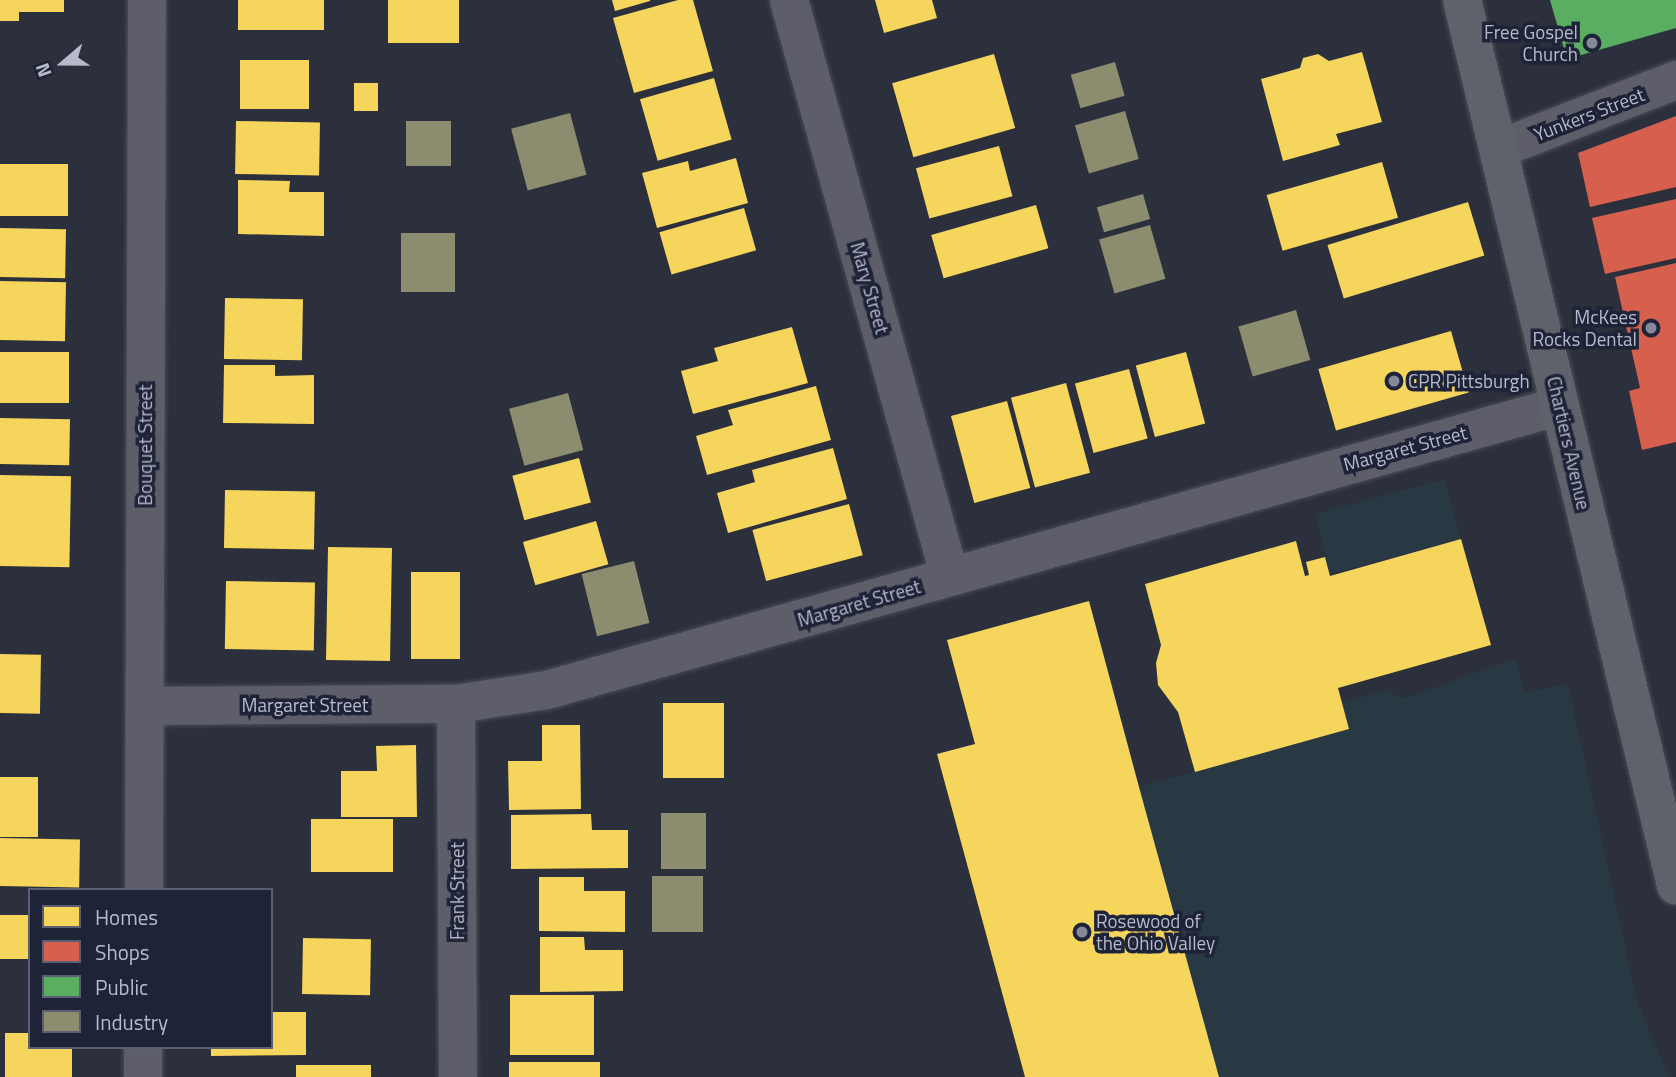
<!DOCTYPE html>
<html>
<head>
<meta charset="utf-8">
<style>
	body { margin:0 }
	#map { position:relative; width:1676px; height:1077px; overflow:hidden; background:#2c2f3c; font-family:"Titillium Web",sans-serif }
	div>[style] { position:absolute }
	[style*='--x'] { left:calc(var(--x)*1px); top:calc(var(--y)*1px); width:calc(var(--w)*1px); rotate:calc(var(--a)*1deg) }
	.green>* { inset:0; background:#283943; transform-origin:0 0 }
	.homes>* { inset:0; background:#f6d55c; transform-origin:0 0 }
	.shops>* { inset:0; background:#d6604d }
	.public>* { inset:0; background:#5aae61 }
	.industry>* { inset:0; background:#8c8c6e; transform-origin:0 0 }
	.roads { filter:drop-shadow(0 0 2px #4a4c56) drop-shadow(0 0 2px #4a4c56) }
	.street>* { height:38px; margin:-19px; padding:0 19px; transform-origin:19px; border-radius:19px; background:#5d5e69 }
	.primary>* { height:38px; margin:-19px; padding:0 19px; transform-origin:19px; border-radius:19px; background:#5f616b }
	.dots>* { width:19px; height:19px; translate:-50% -50%; box-sizing:border-box; border:4px solid #1e2338; border-radius:50% }
	span { translate:-50% -50%; white-space:nowrap; text-align:center; line-height:1.15; -webkit-text-stroke:7px #1e2338; paint-order:stroke }
	.poi-label { font-size:19px; color:#b7bacc }
	.right { translate:-100% -50%; text-align:right }
	.left { translate:0 -50%; text-align:left }
	.street-label { font-size:19px; color:#b7bacc }
	.legend { position:absolute; left:28px; top:888px; width:245px; height:161px; box-sizing:border-box; background:#1e2338; border:2px solid #5b5f73; margin:0; padding:9px 12px; list-style:none; font-size:21px; color:#b7bacc }
	.legend li { display:flex; align-items:center; gap:14px; height:35px }
	.legend b { width:35px; border:2px solid #5b5f73 }
	.north { position:absolute; left:28px; top:28px; width:70px; height:70px; -webkit-text-stroke:5px #1e2338; paint-order:stroke; rotate:250deg; font-size:19px; font-weight:700; line-height:28px; text-align:center; color:#b7bacc }
	.north::after { content:''; display:block; margin:auto; width:24px; height:32px; background:#b7bacc; clip-path:polygon(50% 0,100% 100%,50% 72%,0 100%) }
</style>
</head>
<body>
<div id="map">
	<div class="green">
		<div style="left:1445px;top:479px;width:62px;height:135px;rotate:75deg"></div>
		<div style="clip-path:polygon(1516px 658px,1524px 693px,1568px 684px,1637px 1001px,1669px 1077px,1219px 1077px,1139px 787px,1349px 729px,1342px 703px,1387px 690px,1403px 699px)"></div>
	</div>
	<div class="homes">
		<div style="clip-path:polygon(0 0,64px 0,64px 12px,19px 12px,19px 21px,0 21px)"></div>
		<div style="left:238px;top:0;width:86px;height:30px"></div>
		<div style="left:388px;top:0;width:71px;height:43px"></div>
		<div style="clip-path:polygon(612px 0,650px 0,650px 1px,615px 11px)"></div>
		<div style="clip-path:polygon(678px 0,693px 0,713px 71px,634px 93px,613px 18px)"></div>
		<div style="clip-path:polygon(875px 0,932px 0,937px 18px,884px 33px)"></div>
		<div style="clip-path:polygon(1362px 52px,1382px 122px,1336px 134px,1340px 145px,1283px 161px,1261px 79px,1300px 68px,1303px 58px,1318px 54px,1329px 61px)"></div>
		<div style="left:994px;top:54px;width:77px;height:106px;rotate:74deg"></div>
		<div style="left:240px;top:60px;width:69px;height:49px"></div>
		<div style="left:714px;top:78px;width:64px;height:77px;rotate:74deg"></div>
		<div style="left:354px;top:83px;width:24px;height:28px"></div>
		<div style="left:236px;top:121px;width:84px;height:53px;rotate:1deg"></div>
		<div style="left:999px;top:146px;width:52px;height:86px;rotate:75deg"></div>
		<div style="clip-path:polygon(736px 158px,748px 203px,657px 228px,642px 173px,688px 161px,690px 171px)"></div>
		<div style="left:1382px;top:162px;width:58px;height:120px;rotate:74deg"></div>
		<div style="left:0;top:164px;width:68px;height:52px"></div>
		<div style="clip-path:polygon(238px 180px,290px 181px,289px 192px,324px 192px,324px 236px,238px 234px)"></div>
		<div style="left:1468px;top:202px;width:56px;height:147px;rotate:73deg"></div>
		<div style="left:1036px;top:205px;width:45px;height:109px;rotate:74deg"></div>
		<div style="left:744px;top:208px;width:44px;height:88px;rotate:74deg"></div>
		<div style="left:0;top:228px;width:66px;height:49px;rotate:1deg"></div>
		<div style="left:0;top:281px;width:66px;height:59px;rotate:1deg"></div>
		<div style="left:225px;top:298px;width:78px;height:61px;rotate:1deg"></div>
		<div style="clip-path:polygon(792px 327px,808px 383px,693px 414px,681px 371px,718px 361px,714px 348px)"></div>
		<div style="left:1451px;top:331px;width:64px;height:138px;rotate:74deg"></div>
		<div style="left:0;top:352px;width:69px;height:51px"></div>
		<div style="left:1186px;top:352px;width:74px;height:52px;rotate:75deg"></div>
		<div style="clip-path:polygon(224px 365px,275px 365px,275px 376px,314px 375px,314px 424px,223px 423px)"></div>
		<div style="left:1129px;top:369px;width:72px;height:56px;rotate:75deg"></div>
		<div style="left:1066px;top:383px;width:93px;height:57px;rotate:75deg"></div>
		<div style="clip-path:polygon(816px 386px,831px 440px,707px 475px,696px 436px,733px 425px,728px 410px)"></div>
		<div style="left:1007px;top:401px;width:90px;height:58px;rotate:75deg"></div>
		<div style="left:0;top:418px;width:70px;height:46px;rotate:1deg"></div>
		<div style="clip-path:polygon(833px 448px,847px 499px,728px 533px,717px 493px,755px 482px,752px 470px)"></div>
		<div style="left:579px;top:458px;width:46px;height:69px;rotate:75deg"></div>
		<div style="left:0;top:475px;width:71px;height:91px;rotate:1deg"></div>
		<div style="left:225px;top:490px;width:90px;height:58px;rotate:1deg"></div>
		<div style="left:849px;top:504px;width:53px;height:100px;rotate:75deg"></div>
		<div style="left:596px;top:521px;width:45px;height:76px;rotate:74deg"></div>
		<div style="clip-path:polygon(1461px 539px,1491px 645px,1338px 688px,1349px 729px,1195px 772px,1178px 712px,1158px 685px,1156px 663px,1161px 645px,1145px 584px,1296px 541px,1305px 576px,1309px 575px,1306px 562px,1325px 557px,1330px 576px)"></div>
		<div style="left:328px;top:547px;width:64px;height:113px;rotate:1deg"></div>
		<div style="left:411px;top:572px;width:49px;height:87px"></div>
		<div style="left:226px;top:581px;width:89px;height:68px;rotate:1deg"></div>
		<div style="clip-path:polygon(1089px 601px,1139px 787px,1219px 1077px,1025px 1077px,937px 754px,975px 744px,947px 640px)"></div>
		<div style="left:0;top:654px;width:41px;height:59px;rotate:1deg"></div>
		<div style="left:663px;top:703px;width:61px;height:75px"></div>
		<div style="clip-path:polygon(542px 725px,580px 725px,581px 809px,509px 810px,508px 761px,542px 761px)"></div>
		<div style="clip-path:polygon(416px 745px,417px 817px,341px 817px,341px 771px,377px 771px,376px 746px)"></div>
		<div style="left:0;top:777px;width:38px;height:60px"></div>
		<div style="clip-path:polygon(591px 814px,592px 830px,628px 830px,628px 868px,511px 869px,511px 815px)"></div>
		<div style="left:393px;top:819px;width:53px;height:82px;rotate:90deg"></div>
		<div style="left:0;top:838px;width:80px;height:48px;rotate:1deg"></div>
		<div style="clip-path:polygon(539px 877px,584px 877px,584px 891px,625px 891px,625px 932px,539px 931px)"></div>
		<div style="left:0;top:915px;width:30px;height:44px"></div>
		<div style="clip-path:polygon(540px 937px,584px 937px,585px 950px,623px 950px,623px 991px,540px 992px)"></div>
		<div style="left:303px;top:938px;width:68px;height:56px;rotate:1deg"></div>
		<div style="left:594px;top:995px;width:60px;height:84px;rotate:90deg"></div>
		<div style="clip-path:polygon(271px 1012px,306px 1012px,306px 1055px,211px 1056px,211px 1047px,271px 1047px)"></div>
		<div style="clip-path:polygon(5px 1033px,30px 1033px,30px 1047px,72px 1047px,72px 1077px,5px 1077px)"></div>
		<div style="left:509px;top:1062px;width:91px;height:15px"></div>
		<div style="left:296px;top:1065px;width:75px;height:12px"></div>
	</div>
	<div class="shops">
		<div style="clip-path:polygon(1676px 116px,1676px 187px,1590px 207px,1578px 153px)"></div>
		<div style="clip-path:polygon(1676px 199px,1676px 258px,1605px 274px,1592px 218px)"></div>
		<div style="clip-path:polygon(1676px 263px,1676px 442px,1642px 450px,1629px 391px,1640px 388px,1615px 277px)"></div>
	</div>
	<div class="public">
		<div style="clip-path:polygon(1550px 0,1676px 0,1676px 28px,1567px 59px)"></div>
	</div>
	<div class="industry">
		<div style="left:1115px;top:62px;width:35px;height:46px;rotate:74deg"></div>
		<div style="left:1125px;top:111px;width:50px;height:52px;rotate:74deg"></div>
		<div style="left:570px;top:113px;width:64px;height:61px;rotate:75deg"></div>
		<div style="left:406px;top:121px;width:45px;height:45px"></div>
		<div style="left:1143px;top:194px;width:26px;height:48px;rotate:74deg"></div>
		<div style="left:1150px;top:225px;width:56px;height:53px;rotate:74deg"></div>
		<div style="left:401px;top:233px;width:54px;height:59px"></div>
		<div style="left:1296px;top:310px;width:52px;height:60px;rotate:74deg"></div>
		<div style="left:568px;top:393px;width:59px;height:61px;rotate:75deg"></div>
		<div style="left:634px;top:561px;width:64px;height:54px;rotate:76deg"></div>
		<div style="left:661px;top:813px;width:45px;height:56px"></div>
		<div style="left:652px;top:876px;width:51px;height:56px"></div>
	</div>
	<div class="roads">
		<div class="street">
			<div style="--x:789;--y:0;--w:599;--a:74.41"></div>
			<div style="--x:1501;--y:148;--w:188;--a:-21.2"></div>
			<div style="--x:456;--y:704;--w:373;--a:89.7"></div>
			<div style="--x:145;--y:706;--w:311;--a:-0.4"></div>
			<div style="--x:456;--y:704;--w:92;--a:-8.7"></div>
			<div style="--x:547;--y:690;--w:1052;--a:-15.66"></div>
			<div style="--x:144;--y:890;--w:890;--a:-89.81"></div>
			<div style="--x:143;--y:1077;--w:30;--a:-90"></div>
		</div>
		<div class="primary">
			<div style="--x:1462;--y:0;--w:911;--a:76.41"></div>
		</div>
	</div>
	<div class="dots">
		<div style="left:1592px;top:43px;background:#86899a"></div>
		<div style="left:1651px;top:328px;background:#86899a"></div>
		<div style="left:1394px;top:381px;background:#86899a"></div>
		<div style="left:1082px;top:932px;background:#86899a"></div>
	</div>
	<div class="poi-label">
		<span class="right" style="left:1578px;top:43px">Free Gospel<br>Church</span>
		<span class="right" style="left:1637px;top:328px">McKees<br>Rocks Dental</span>
		<span class="left" style="left:1408px;top:381px">CPR Pittsburgh</span>
		<span class="left" style="left:1096px;top:932px">Rosewood of<br>the Ohio Valley</span>
	</div>
	<div class="street-label">
		<span style="left:1589px;top:114px;rotate:-21deg">Yunkers Street</span>
		<span style="left:870px;top:288px;rotate:74deg">Mary Street</span>
		<span style="left:1569px;top:443px;rotate:77deg">Chartiers Avenue</span>
		<span style="left:145px;top:445px;rotate:-90deg">Bouquet Street</span>
		<span style="left:1405px;top:448px;rotate:-15deg">Margaret Street</span>
		<span style="left:859px;top:603px;rotate:-16deg">Margaret Street</span>
		<span style="left:305px;top:705px">Margaret Street</span>
		<span style="left:457px;top:891px;rotate:-90deg">Frank Street</span>
	</div>
	<ul class="legend">
	<li><b style="height:19px;background:#f6d55c"></b>Homes</li>
	<li><b style="height:19px;background:#d6604d"></b>Shops</li>
	<li><b style="height:19px;background:#5aae61"></b>Public</li>
	<li><b style="height:19px;background:#8c8c6e"></b>Industry</li>
	</ul>
	<div class="north">N</div>
</div>
</body>
</html>
